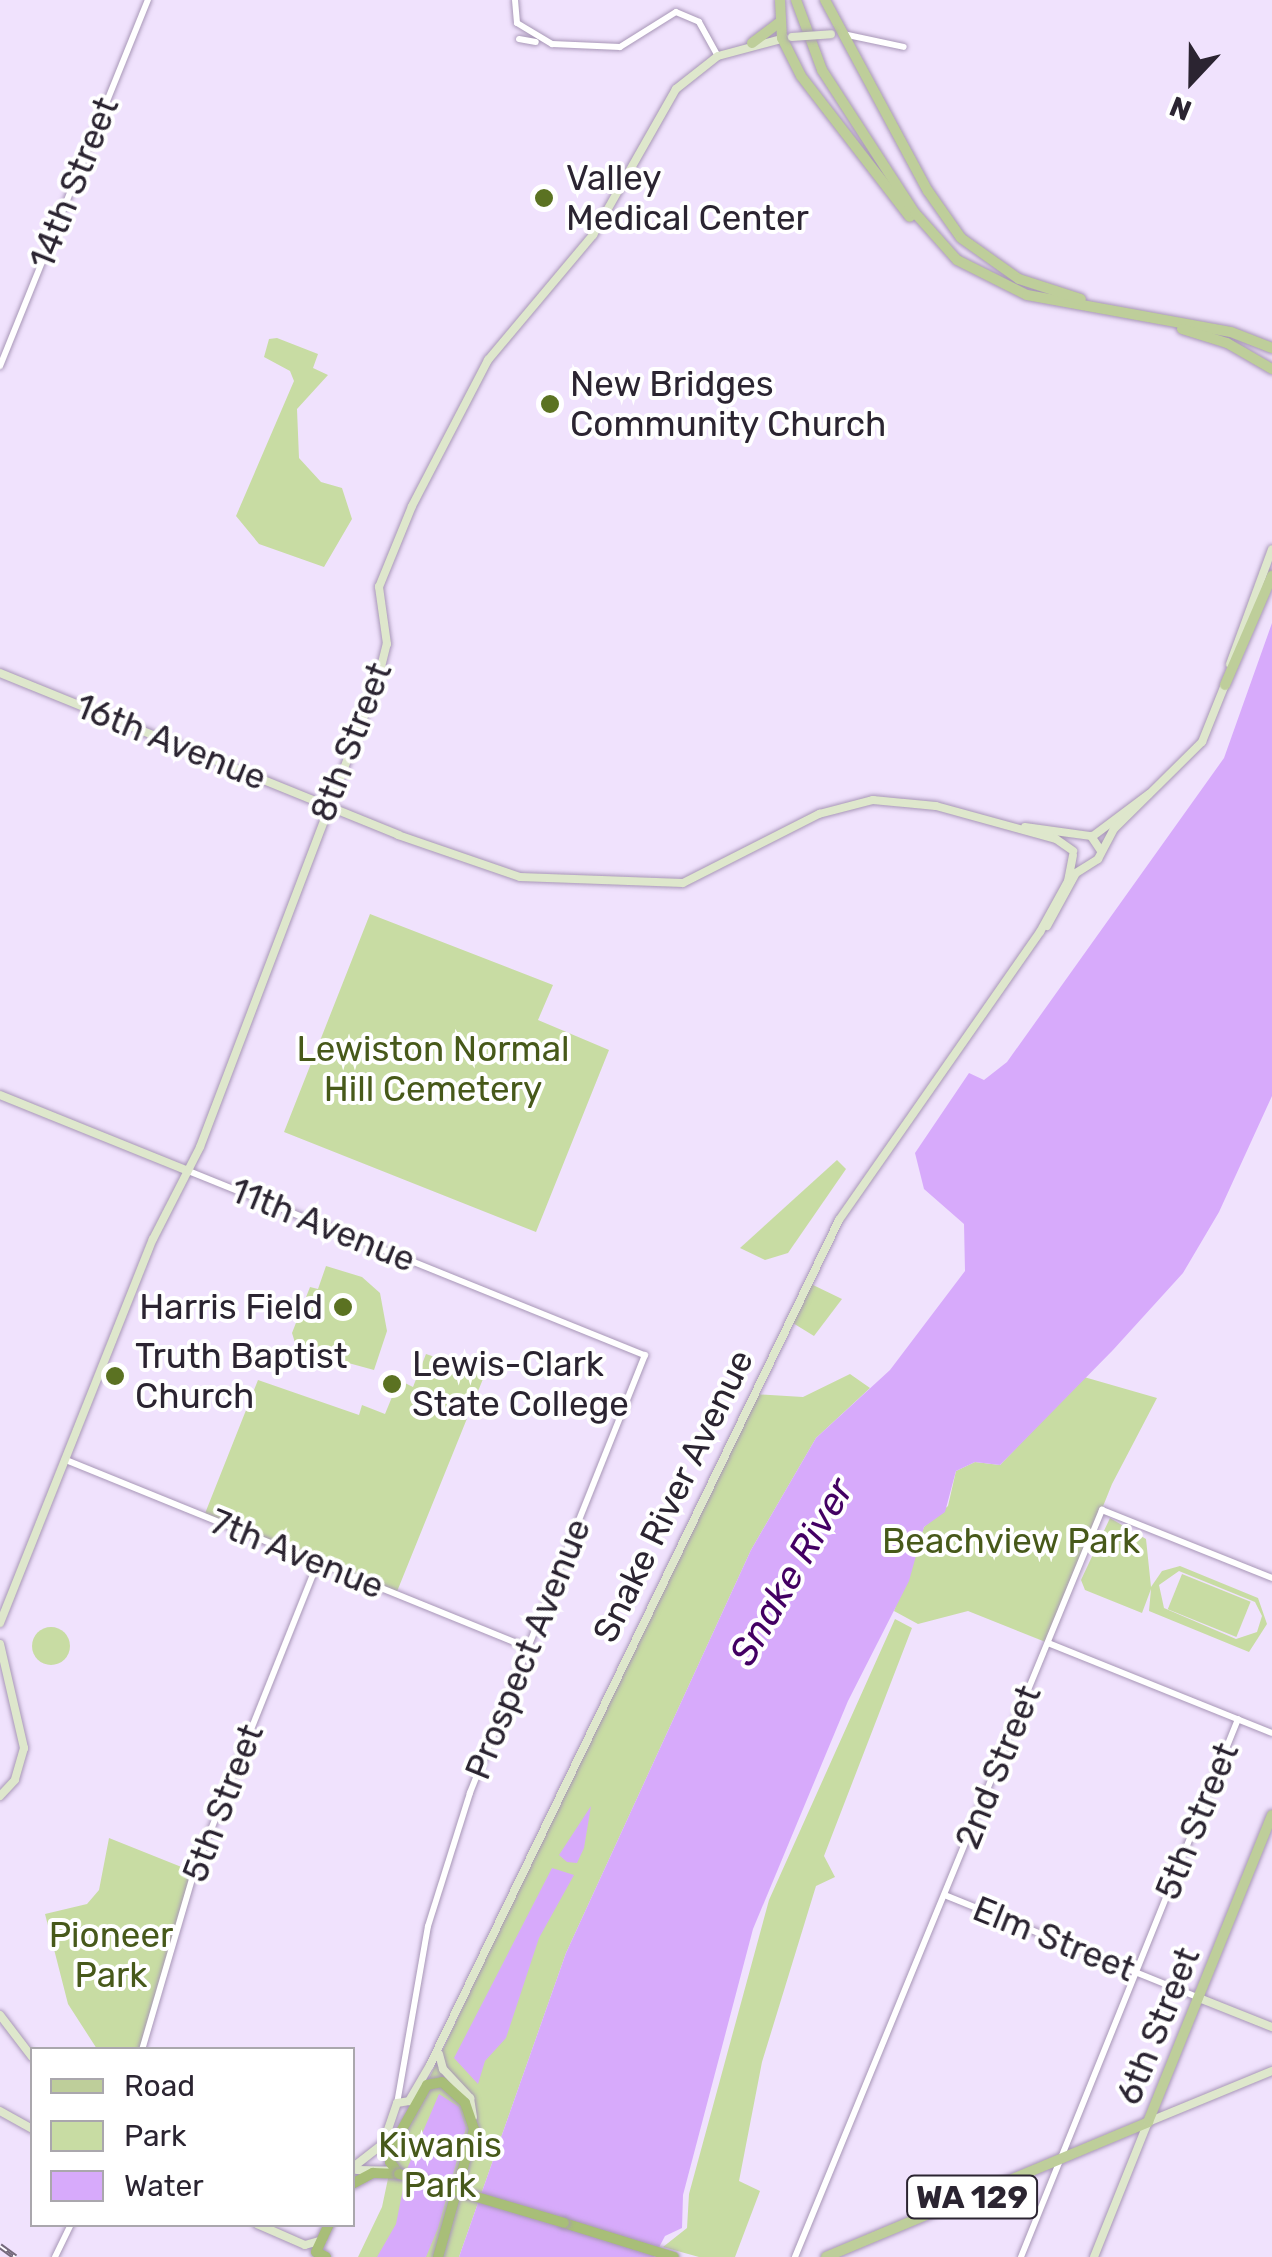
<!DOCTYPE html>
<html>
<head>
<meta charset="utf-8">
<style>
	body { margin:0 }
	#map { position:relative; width:1272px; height:2257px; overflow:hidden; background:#f0e2fd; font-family:Rubik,sans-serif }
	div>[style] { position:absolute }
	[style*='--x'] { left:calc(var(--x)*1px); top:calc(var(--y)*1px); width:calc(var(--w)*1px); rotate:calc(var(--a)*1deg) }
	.green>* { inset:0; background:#c8dca3; transform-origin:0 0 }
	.round { border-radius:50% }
	.water>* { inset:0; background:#d7aafb }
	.roads { filter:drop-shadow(0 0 2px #a897b7) drop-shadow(0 0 2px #a897b7) }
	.tertiary>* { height:6px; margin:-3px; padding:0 3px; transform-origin:3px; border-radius:3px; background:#fff }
	.secondary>* { height:8px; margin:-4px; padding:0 4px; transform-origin:4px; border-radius:4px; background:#dee7cc }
	.primary>* { height:10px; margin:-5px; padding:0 5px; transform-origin:5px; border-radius:5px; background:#bece9a }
	.trunk>* { height:10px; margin:-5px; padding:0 5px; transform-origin:5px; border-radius:5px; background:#a8be78 }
	.rail>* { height:6px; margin-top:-3px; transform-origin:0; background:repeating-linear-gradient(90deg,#fff 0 8px,#746a7c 0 16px); box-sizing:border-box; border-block:2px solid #746a7c }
	.bridges { filter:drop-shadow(0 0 2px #a897b7) drop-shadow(0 0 2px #a897b7) }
	.secondary-bridge>* { height:8px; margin:-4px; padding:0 4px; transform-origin:4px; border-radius:4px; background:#dee7cc }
	.trunk-bridge>* { height:10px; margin:-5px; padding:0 5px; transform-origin:5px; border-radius:5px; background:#a8be78 }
	.dots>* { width:28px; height:28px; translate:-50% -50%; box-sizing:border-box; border:5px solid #fff; border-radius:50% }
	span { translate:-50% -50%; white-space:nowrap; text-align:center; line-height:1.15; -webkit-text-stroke:8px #fff; paint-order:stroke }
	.shield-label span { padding:2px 8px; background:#fff; border:2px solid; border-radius:8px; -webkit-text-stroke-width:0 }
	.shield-label { font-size:32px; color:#2b2431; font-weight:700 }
	.poi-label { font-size:35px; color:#2b2431 }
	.left { translate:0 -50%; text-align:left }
	.right { translate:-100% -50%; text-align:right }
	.street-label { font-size:35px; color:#2b2431 }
	.park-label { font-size:35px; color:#47591a }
	.water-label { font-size:38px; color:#430063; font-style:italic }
	.legend { position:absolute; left:30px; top:2047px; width:325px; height:180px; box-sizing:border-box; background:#fff; border:2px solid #aaa7ad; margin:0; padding:12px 18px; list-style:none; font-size:30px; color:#2b2431 }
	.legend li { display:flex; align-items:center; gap:20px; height:50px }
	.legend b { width:50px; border:2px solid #aaa7ad }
	.north { position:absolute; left:1142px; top:30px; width:100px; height:100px; -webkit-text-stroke:8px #fff; paint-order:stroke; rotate:202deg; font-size:28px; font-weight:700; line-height:40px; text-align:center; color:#2b2431 }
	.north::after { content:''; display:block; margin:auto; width:35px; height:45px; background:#2b2431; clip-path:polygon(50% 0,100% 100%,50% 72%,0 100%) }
</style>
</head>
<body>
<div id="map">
	<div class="green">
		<div style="clip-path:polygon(277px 338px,318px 354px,313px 368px,328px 375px,297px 409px,299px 458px,321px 482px,342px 488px,352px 519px,324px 567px,259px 544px,236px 516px,294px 381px,290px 371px,264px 357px,269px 339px)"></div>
		<div style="clip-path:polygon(370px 914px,553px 985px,538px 1020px,609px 1050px,536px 1232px,284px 1132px)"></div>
		<div style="clip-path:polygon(837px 1160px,846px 1169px,788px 1253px,765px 1260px,740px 1248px)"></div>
		<div style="clip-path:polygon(326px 1266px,362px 1277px,380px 1293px,387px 1331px,374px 1370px,297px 1349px,292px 1333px,310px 1287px,318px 1289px)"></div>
		<div style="clip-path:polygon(811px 1284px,842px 1299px,814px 1336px,788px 1320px)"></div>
		<div style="clip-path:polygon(426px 1354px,485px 1374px,396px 1594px,204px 1516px,258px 1380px,359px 1415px,362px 1405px,385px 1414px,399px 1380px,413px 1387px)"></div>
		<div style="clip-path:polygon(850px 1374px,870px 1388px,816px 1438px,751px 1550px,566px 1953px,459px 2257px,358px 2257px,382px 2207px,393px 2155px,752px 1394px,803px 1397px)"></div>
		<div style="clip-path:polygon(1084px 1377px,1157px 1398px,1112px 1484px,1048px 1643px,968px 1611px,918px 1624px,894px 1611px,924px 1527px,948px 1506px,956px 1471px,975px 1462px,1000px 1465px)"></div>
		<div style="clip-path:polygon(evenodd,1110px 1518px,1146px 1539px,1151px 1587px,1162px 1571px,1180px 1566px,1258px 1598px,1267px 1624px,1249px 1652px,1149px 1611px,1151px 1589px,1142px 1613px,1085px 1590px,1081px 1580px,1110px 1518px,1179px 1571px,1255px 1602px,1262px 1616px,1257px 1632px,1236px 1639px,1164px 1608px,1159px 1585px,1179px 1571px)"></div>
		<div style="left:1182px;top:1574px;width:74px;height:38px;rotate:22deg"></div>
		<div style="clip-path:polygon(895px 1619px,912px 1628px,824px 1856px,835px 1877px,816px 1886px,762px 2062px,739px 2181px,760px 2191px,735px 2257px,699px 2257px,663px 2247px,687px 2228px,689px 2194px,769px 1900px)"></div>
		<div class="round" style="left:32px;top:1627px;width:38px;height:38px"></div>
		<div style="clip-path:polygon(109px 1838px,194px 1872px,142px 2049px,97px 2049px,68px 2004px,45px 1914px,87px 1904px,99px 1890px)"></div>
	</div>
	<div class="water">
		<div style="clip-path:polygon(1272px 623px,1272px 1096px,1219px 1212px,1183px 1273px,1113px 1350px,1000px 1465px,975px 1462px,956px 1471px,945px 1512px,924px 1527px,909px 1581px,848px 1701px,753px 1929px,683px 2195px,682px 2228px,665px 2236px,654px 2257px,459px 2257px,566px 1953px,751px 1550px,816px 1438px,890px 1370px,965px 1271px,964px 1224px,924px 1189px,915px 1153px,969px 1073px,984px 1080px,1007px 1062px,1224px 758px)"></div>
		<div style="clip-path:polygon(591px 1806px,584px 1848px,577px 1863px,567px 1862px,559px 1855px)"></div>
		<div style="clip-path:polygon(552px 1868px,574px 1875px,539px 1938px,506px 2038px,485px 2061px,478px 2084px,454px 2058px)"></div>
		<div style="clip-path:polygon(439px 2094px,459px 2107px,466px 2128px,438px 2228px,426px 2257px,377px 2257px,396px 2224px,407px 2169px)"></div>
	</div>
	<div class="roads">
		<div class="tertiary">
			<div style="--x:515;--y:0;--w:23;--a:85"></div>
			<div style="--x:517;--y:23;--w:41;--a:31"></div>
			<div style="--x:552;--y:44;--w:68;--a:2.5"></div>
			<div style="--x:620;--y:47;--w:66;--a:-32"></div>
			<div style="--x:676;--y:12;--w:25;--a:23"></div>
			<div style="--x:699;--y:22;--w:39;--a:61"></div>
			<div style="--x:843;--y:34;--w:62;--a:12"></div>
			<div style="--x:519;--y:39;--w:17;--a:10"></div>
			<div style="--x:0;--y:366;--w:395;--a:-68"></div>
			<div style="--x:186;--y:1170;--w:495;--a:22"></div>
			<div style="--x:645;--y:1355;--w:472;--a:111.8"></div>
			<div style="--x:470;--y:1793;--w:139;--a:107.5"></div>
			<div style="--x:428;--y:1926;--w:180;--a:99.9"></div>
			<div style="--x:66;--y:1460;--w:499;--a:22.1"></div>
			<div style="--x:1048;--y:1643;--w:241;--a:21.9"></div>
			<div style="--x:947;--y:1896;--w:272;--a:22"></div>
			<div style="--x:142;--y:2050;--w:185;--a:-73.7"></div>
			<div style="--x:194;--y:1872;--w:334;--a:-68.2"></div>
			<div style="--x:55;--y:2257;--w:37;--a:-64"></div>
			<div style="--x:795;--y:2257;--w:808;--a:-67.66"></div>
			<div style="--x:1102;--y:1510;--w:183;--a:21.8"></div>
			<div style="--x:1021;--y:2257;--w:580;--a:-68.03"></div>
		</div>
		<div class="secondary">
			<div style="--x:1230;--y:664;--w:122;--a:-69.9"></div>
			<div style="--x:0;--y:673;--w:430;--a:22.1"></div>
			<div style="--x:398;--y:835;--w:129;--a:19"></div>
			<div style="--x:520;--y:877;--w:163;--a:2.1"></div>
			<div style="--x:683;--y:883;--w:153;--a:-26.9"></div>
			<div style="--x:819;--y:814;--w:56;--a:-14.5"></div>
			<div style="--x:873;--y:800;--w:63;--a:5.4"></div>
			<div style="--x:936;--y:806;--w:124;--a:15.4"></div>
			<div style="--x:1056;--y:839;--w:21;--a:35"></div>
			<div style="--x:1025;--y:827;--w:67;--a:7.8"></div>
			<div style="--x:1091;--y:836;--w:18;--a:56"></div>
			<div style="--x:1093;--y:836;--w:70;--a:-36.9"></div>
			<div style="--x:1047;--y:926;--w:60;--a:-61.3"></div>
			<div style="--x:1076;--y:873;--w:26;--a:-32"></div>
			<div style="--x:1098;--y:859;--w:34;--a:-62"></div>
			<div style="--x:1114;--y:829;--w:124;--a:-44.7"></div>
			<div style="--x:1202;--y:742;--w:65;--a:-68.2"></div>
			<div style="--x:0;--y:1095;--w:201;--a:22"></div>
			<div style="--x:0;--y:1623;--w:413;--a:-68.3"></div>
			<div style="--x:153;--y:1239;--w:103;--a:-62.9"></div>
			<div style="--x:200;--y:1147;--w:501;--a:-69.18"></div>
			<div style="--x:378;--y:679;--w:36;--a:-76"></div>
			<div style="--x:387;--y:644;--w:58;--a:-98"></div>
			<div style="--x:379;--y:587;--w:87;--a:-67.8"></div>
			<div style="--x:412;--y:506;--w:165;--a:-62.5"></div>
			<div style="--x:488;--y:360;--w:163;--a:-50"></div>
			<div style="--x:593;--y:235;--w:168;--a:-60.4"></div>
			<div style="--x:676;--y:89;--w:53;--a:-38.2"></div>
			<div style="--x:718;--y:56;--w:69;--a:-15"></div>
			<div style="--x:0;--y:1644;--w:107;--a:77"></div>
			<div style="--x:24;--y:1748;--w:33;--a:106"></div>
			<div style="--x:15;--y:1780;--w:22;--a:133"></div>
			<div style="--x:1199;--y:1998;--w:79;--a:21.7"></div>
			<div style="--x:0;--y:2015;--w:53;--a:52.7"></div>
			<div style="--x:439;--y:2054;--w:16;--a:75"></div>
			<div style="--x:443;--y:2069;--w:40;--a:47"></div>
			<div style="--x:470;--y:2098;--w:19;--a:81"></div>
			<div style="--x:0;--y:2111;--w:37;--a:29"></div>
			<div style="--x:352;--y:2168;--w:39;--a:-38"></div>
			<div style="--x:383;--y:2144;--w:43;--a:-71.1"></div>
			<div style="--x:397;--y:2103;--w:12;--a:-9"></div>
			<div style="--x:409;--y:2101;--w:42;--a:-59.7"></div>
			<div style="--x:430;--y:2065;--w:939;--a:-64.17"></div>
			<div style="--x:839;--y:1220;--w:351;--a:-55.1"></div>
			<div style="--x:1040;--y:932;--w:58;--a:-61.2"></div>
			<div style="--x:1068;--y:881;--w:26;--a:-79"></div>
			<div style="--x:357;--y:2170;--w:39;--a:1"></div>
			<div style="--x:257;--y:2224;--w:52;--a:23.6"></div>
			<div style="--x:305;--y:2245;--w:18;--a:-16"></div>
			<div style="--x:1094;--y:2257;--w:145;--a:-68.2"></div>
			<div style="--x:1148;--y:2122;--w:134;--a:-22.4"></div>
		</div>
		<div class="primary">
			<div style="--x:780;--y:0;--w:38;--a:87"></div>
			<div style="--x:782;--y:38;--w:42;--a:63.4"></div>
			<div style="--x:801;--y:76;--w:178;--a:52.3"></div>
			<div style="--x:796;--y:0;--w:75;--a:69.6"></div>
			<div style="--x:822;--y:70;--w:171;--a:57"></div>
			<div style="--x:915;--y:213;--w:63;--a:48.2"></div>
			<div style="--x:957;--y:260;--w:78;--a:26.6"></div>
			<div style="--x:1027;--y:295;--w:207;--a:10.3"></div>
			<div style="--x:1231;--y:332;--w:44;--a:21.3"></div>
			<div style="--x:825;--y:0;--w:217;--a:61.7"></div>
			<div style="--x:928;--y:191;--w:57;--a:54.9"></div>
			<div style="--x:961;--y:238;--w:71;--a:35.3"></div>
			<div style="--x:1019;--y:279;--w:65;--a:17.9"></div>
			<div style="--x:752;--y:43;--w:35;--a:-37"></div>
			<div style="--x:1182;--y:329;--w:47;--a:17.3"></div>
			<div style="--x:1227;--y:343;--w:52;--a:30"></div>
			<div style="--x:1225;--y:685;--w:119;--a:-66.7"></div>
			<div style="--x:826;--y:2257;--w:349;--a:-22.7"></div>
			<div style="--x:1148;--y:2122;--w:331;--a:-68"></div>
		</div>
		<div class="trunk">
			<div style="--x:399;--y:2174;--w:15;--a:-127"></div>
			<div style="--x:390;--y:2162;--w:13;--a:-86"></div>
			<div style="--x:391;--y:2149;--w:73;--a:-60.6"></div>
			<div style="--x:427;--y:2085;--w:15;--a:-11"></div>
			<div style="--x:442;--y:2082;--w:31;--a:42"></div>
			<div style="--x:465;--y:2103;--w:28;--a:71"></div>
			<div style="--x:474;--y:2129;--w:133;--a:105.7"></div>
			<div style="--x:352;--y:2184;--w:24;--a:-28"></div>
			<div style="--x:373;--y:2173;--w:25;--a:2"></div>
			<div style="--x:564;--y:2223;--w:115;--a:17.2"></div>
			<div style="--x:326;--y:2257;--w:11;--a:-153"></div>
			<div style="--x:316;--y:2252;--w:31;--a:-65"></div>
		</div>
	</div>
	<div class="rail">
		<div style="--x:0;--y:2246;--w:19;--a:36"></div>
	</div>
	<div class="bridges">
		<div class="secondary-bridge">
			<div style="--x:792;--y:37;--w:39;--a:-4"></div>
		</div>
		<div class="trunk-bridge">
			<div style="--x:399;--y:2174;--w:172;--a:16.5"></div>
		</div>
	</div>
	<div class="dots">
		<div style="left:544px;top:198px;background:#5b7222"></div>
		<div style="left:550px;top:404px;background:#5b7222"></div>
		<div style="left:343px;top:1307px;background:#5b7222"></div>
		<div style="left:115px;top:1376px;background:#5b7222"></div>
		<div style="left:392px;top:1384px;background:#5b7222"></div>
	</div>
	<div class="shield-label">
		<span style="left:972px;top:2197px">WA 129</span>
	</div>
	<div class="poi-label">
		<span class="left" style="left:566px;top:198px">Valley<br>Medical Center</span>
		<span class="left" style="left:570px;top:404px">New Bridges<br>Community Church</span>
		<span class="right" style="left:323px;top:1307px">Harris Field</span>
		<span class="left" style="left:135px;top:1376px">Truth Baptist<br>Church</span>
		<span class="left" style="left:412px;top:1384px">Lewis-Clark<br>State College</span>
	</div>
	<div class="street-label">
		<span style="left:74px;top:183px;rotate:-68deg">14th Street</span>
		<span style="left:171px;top:742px;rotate:22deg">16th Avenue</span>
		<span style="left:351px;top:742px;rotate:-69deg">8th Street</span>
		<span style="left:323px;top:1225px;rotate:22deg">11th Avenue</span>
		<span style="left:673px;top:1496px;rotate:-64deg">Snake River Avenue</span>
		<span style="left:297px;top:1554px;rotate:22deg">7th Avenue</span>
		<span style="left:528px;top:1649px;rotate:-68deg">Prospect Avenue</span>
		<span style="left:998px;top:1767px;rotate:-68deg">2nd Street</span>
		<span style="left:223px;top:1803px;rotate:-69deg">5th Street</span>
		<span style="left:1197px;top:1821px;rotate:-68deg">5th Street</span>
		<span style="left:1054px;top:1939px;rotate:22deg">Elm Street</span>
		<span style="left:1158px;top:2026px;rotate:-68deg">6th Street</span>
	</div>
	<div class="park-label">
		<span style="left:433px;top:1069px">Lewiston Normal<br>Hill Cemetery</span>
		<span style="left:1011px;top:1541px">Beachview Park</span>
		<span style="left:111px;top:1955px">Pioneer<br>Park</span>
		<span style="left:440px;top:2165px">Kiwanis<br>Park</span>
	</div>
	<div class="water-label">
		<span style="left:792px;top:1572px;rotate:-60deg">Snake River</span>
	</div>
	<ul class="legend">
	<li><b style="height:12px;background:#bece9a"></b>Road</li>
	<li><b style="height:28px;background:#c8dca3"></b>Park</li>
	<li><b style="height:28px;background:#d7aafb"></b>Water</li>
	</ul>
	<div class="north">N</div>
</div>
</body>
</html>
